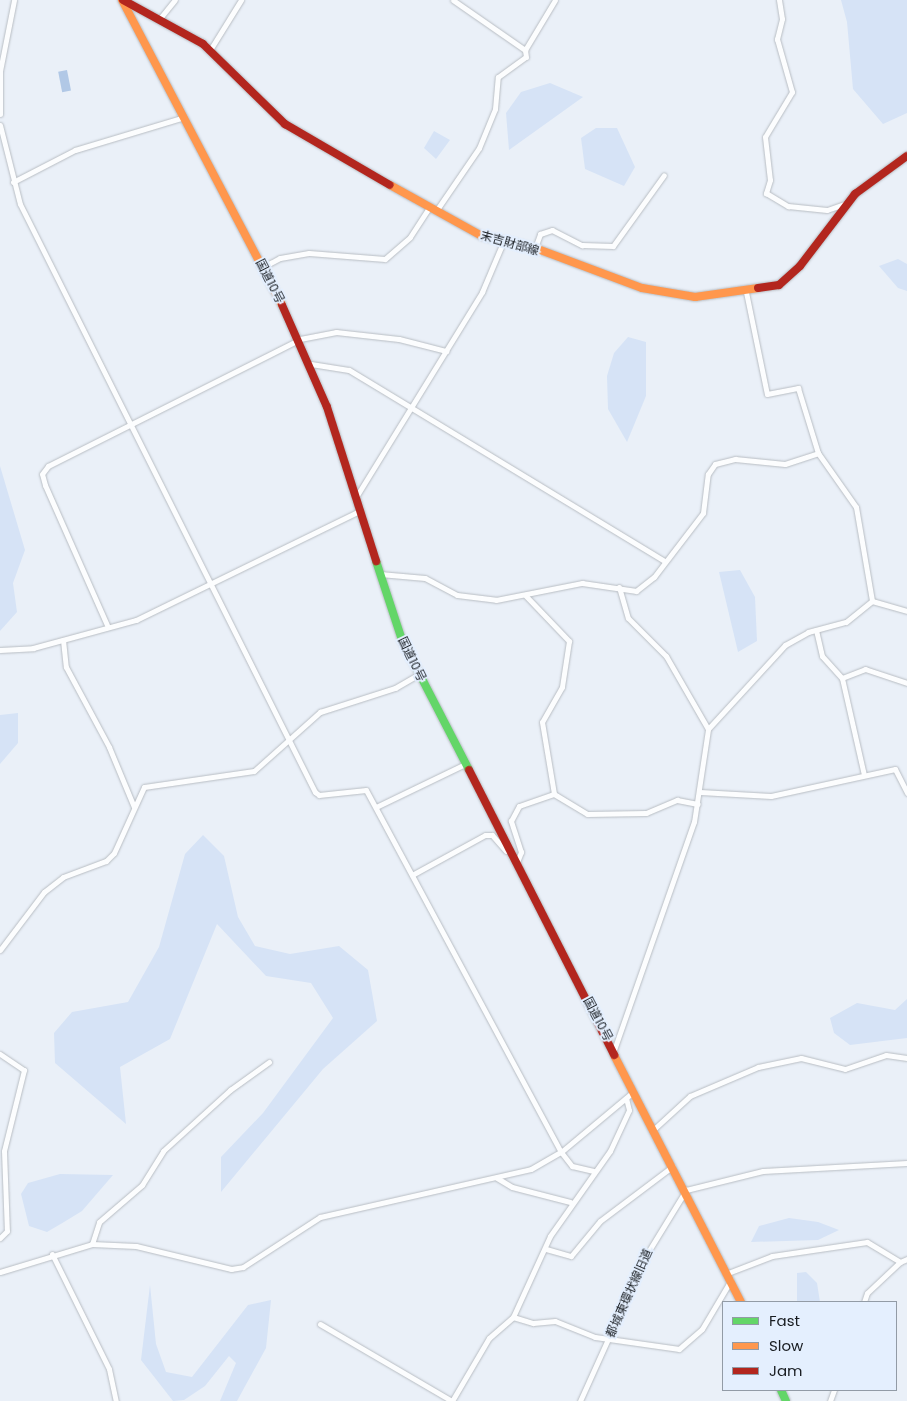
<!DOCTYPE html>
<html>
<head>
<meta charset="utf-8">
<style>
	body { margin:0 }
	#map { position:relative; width:907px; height:1401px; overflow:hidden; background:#eaf0f8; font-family:Poppins,"Noto Sans JP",sans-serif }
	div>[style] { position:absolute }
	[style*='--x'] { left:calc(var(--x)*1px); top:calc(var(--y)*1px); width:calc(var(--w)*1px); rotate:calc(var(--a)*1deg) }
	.green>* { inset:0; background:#d6e3f6 }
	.water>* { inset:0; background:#b1c8e6; transform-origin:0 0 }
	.roads { filter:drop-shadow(0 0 1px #b8bdc3) drop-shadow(0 0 1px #b8bdc3) }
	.street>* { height:5px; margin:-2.5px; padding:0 2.5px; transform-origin:2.5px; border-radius:2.5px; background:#fcfdfe }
	.fast>* { height:8px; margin:-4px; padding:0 4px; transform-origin:4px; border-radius:4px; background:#63d668 }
	.slow>* { height:8px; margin:-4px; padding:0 4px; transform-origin:4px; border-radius:4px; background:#ff974d }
	.jam>* { height:8px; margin:-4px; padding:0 4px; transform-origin:4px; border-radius:4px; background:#b3261e }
	span { translate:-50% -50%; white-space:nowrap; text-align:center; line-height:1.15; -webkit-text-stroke:4px #e4effe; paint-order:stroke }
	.street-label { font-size:12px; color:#181c21 }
	.legend { position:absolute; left:722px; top:1301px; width:175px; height:90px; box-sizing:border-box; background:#e4effe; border:1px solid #929ba6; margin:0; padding:6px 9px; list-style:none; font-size:15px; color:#181c21 }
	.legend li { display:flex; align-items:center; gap:10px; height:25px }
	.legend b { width:25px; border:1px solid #929ba6 }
</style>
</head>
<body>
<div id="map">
	<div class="green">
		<div style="clip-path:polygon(841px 0,907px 0,907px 113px,883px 124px,853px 89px,847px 22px)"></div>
		<div style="clip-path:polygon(550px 83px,583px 97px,509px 150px,506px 113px,521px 92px)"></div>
		<div style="clip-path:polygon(596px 128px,617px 128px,635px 167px,624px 186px,585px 169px,581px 138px)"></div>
		<div style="clip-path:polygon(434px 131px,450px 140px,436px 159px,424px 148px)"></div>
		<div style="clip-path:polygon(898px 259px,907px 264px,907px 291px,898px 288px,879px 266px)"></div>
		<div style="clip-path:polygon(628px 337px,646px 342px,646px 396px,627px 442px,608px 409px,607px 376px,614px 353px)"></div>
		<div style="clip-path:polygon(0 466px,25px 550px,13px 583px,17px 612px,0 631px)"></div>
		<div style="clip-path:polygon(740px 570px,755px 597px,757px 641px,738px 652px,719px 572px)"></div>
		<div style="clip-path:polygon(18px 713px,18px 743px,0 764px,0 715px)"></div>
		<div style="clip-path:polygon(203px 835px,224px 856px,238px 917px,255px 946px,290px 954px,339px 946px,368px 970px,377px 1021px,323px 1069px,221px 1192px,221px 1157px,263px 1113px,333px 1018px,311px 983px,266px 976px,217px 924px,170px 1039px,120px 1067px,126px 1124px,55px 1063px,54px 1033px,72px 1012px,128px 1002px,159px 947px,185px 854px)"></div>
		<div style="clip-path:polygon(907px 999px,907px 1038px,850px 1045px,834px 1033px,830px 1018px,857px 1003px,895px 1010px)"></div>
		<div style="clip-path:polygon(60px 1174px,113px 1175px,82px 1211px,64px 1222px,47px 1232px,29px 1226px,21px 1194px,28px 1183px)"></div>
		<div style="clip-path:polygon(789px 1218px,818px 1222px,839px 1230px,818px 1240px,751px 1242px,759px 1226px)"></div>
		<div style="clip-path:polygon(806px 1272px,817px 1283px,820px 1302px,797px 1302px,797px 1273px)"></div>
		<div style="clip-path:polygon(150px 1285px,156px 1344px,166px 1372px,192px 1377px,248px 1305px,271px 1300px,266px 1348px,237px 1401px,220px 1401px,236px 1363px,229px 1356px,205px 1386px,184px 1400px,173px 1401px,141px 1360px)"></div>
	</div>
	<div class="water">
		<div style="left:67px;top:70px;width:21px;height:9px;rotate:79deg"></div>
	</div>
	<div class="roads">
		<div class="street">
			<div style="--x:453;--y:0;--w:88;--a:34.8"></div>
			<div style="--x:779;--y:0;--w:19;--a:81"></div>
			<div style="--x:782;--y:19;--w:21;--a:104"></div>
			<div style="--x:777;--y:39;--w:55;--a:74.2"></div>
			<div style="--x:792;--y:92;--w:52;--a:121"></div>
			<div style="--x:765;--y:137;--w:43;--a:83.4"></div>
			<div style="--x:770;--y:180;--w:14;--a:107"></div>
			<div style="--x:766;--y:193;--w:26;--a:31"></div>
			<div style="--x:788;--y:206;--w:39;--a:6"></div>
			<div style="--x:827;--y:210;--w:21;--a:-19"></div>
			<div style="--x:161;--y:17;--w:22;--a:-51"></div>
			<div style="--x:210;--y:50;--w:59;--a:-58.2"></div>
			<div style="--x:0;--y:114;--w:43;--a:-90"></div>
			<div style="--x:0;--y:71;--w:72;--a:-78.8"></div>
			<div style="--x:0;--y:125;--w:81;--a:75.8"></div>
			<div style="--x:20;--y:204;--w:658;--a:63.36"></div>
			<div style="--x:315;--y:792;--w:5;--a:37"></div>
			<div style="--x:319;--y:795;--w:47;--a:-6.1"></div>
			<div style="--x:366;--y:790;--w:411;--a:61.7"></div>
			<div style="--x:561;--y:1152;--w:18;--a:52"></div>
			<div style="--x:572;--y:1166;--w:22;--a:13"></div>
			<div style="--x:13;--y:182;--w:70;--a:-27.3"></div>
			<div style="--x:75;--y:150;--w:114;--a:-16.8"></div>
			<div style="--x:436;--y:211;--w:76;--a:-55.7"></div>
			<div style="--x:479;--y:148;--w:42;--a:-67.7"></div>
			<div style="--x:495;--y:109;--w:32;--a:-85"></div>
			<div style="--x:498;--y:77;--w:34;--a:-36"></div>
			<div style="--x:526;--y:57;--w:7;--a:-98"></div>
			<div style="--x:525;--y:50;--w:58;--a:-59"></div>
			<div style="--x:535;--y:248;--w:15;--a:-70"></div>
			<div style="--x:540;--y:234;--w:13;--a:-18"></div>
			<div style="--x:552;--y:230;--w:34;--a:27"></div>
			<div style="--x:582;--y:245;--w:31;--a:2"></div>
			<div style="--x:613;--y:246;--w:87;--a:-54.3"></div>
			<div style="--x:263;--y:267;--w:19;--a:-28"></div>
			<div style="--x:280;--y:258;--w:29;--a:-10"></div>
			<div style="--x:309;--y:253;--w:76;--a:4.5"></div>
			<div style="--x:385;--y:259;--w:33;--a:-41"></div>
			<div style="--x:410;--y:237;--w:35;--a:-57"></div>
			<div style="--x:746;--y:292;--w:104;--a:78.4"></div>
			<div style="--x:767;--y:394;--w:32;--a:-11"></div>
			<div style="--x:798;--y:388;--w:68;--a:72.9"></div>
			<div style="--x:818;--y:453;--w:66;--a:54.9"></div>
			<div style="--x:856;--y:507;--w:95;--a:80.3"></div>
			<div style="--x:311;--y:364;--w:38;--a:9"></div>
			<div style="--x:349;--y:370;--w:369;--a:31.2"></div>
			<div style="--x:356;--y:497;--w:241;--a:-58.4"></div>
			<div style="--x:482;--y:292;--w:56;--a:-67.1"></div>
			<div style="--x:380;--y:574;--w:45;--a:5.1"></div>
			<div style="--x:425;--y:578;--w:36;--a:28"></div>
			<div style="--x:457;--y:595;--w:39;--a:7"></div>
			<div style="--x:496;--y:600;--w:88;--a:-11.2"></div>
			<div style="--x:582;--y:583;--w:55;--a:8.4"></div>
			<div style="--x:636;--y:591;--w:23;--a:-38"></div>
			<div style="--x:654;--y:577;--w:81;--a:-52.6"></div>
			<div style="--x:703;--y:513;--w:39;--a:-83"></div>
			<div style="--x:708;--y:474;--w:12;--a:-55"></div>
			<div style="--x:715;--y:464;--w:21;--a:-14"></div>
			<div style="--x:735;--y:459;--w:50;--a:5.7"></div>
			<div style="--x:785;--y:464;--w:35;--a:-18"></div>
			<div style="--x:619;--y:587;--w:32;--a:74"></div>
			<div style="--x:628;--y:618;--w:54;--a:45"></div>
			<div style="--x:666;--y:656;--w:84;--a:60.1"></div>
			<div style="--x:525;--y:595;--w:64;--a:46.3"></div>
			<div style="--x:569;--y:641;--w:47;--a:98.7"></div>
			<div style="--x:562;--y:687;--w:40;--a:119.7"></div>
			<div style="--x:542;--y:722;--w:73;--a:80.5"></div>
			<div style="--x:554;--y:794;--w:39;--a:31"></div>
			<div style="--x:587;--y:814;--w:59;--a:-1"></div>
			<div style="--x:646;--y:813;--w:34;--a:-23"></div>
			<div style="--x:677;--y:800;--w:21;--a:11"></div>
			<div style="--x:872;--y:601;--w:36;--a:16"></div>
			<div style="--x:107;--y:625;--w:153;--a:-113.9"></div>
			<div style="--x:45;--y:485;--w:11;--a:-105"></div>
			<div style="--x:42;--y:474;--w:10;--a:-53"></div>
			<div style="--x:48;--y:466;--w:282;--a:-26.7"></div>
			<div style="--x:300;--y:339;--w:37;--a:-11"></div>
			<div style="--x:336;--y:332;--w:63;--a:6.3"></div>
			<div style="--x:399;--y:339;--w:49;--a:14.3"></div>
			<div style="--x:816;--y:630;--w:27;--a:77"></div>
			<div style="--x:822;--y:656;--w:30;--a:48"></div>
			<div style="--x:63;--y:640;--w:27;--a:84"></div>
			<div style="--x:66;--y:667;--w:91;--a:61.7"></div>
			<div style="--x:109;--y:747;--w:65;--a:67.4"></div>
			<div style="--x:0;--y:650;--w:33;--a:-3"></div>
			<div style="--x:33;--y:648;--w:107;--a:-15.2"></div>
			<div style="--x:136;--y:620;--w:248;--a:-26"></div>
			<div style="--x:864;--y:775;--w:99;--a:-102.8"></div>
			<div style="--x:842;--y:678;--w:25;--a:-21"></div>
			<div style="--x:865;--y:669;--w:44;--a:18.4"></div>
			<div style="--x:700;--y:792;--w:71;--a:3.2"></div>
			<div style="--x:771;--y:796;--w:127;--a:-12.3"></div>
			<div style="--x:895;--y:769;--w:27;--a:63"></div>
			<div style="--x:376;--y:807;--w:99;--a:-25.8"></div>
			<div style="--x:517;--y:862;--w:11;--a:-68"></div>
			<div style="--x:521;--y:852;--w:33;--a:-108"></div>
			<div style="--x:511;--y:821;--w:17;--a:-62"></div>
			<div style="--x:519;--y:806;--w:37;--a:-19"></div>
			<div style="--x:412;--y:875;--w:83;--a:-28.7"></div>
			<div style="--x:485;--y:835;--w:7;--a:0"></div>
			<div style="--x:492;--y:835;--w:21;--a:49"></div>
			<div style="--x:0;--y:950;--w:73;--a:-52.8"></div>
			<div style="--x:44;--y:892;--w:24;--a:-38"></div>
			<div style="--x:63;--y:877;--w:46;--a:-20.4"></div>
			<div style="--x:106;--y:861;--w:11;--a:-45"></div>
			<div style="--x:114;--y:853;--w:72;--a:-65.6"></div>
			<div style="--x:144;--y:787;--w:111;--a:-8.3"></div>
			<div style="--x:254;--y:771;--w:89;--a:-41.8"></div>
			<div style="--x:320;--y:712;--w:79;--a:-17.7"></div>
			<div style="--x:395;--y:688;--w:28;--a:-30"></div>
			<div style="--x:614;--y:1050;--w:242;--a:-70.7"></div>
			<div style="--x:694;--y:822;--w:94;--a:-81.4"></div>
			<div style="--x:708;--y:729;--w:114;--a:-47.5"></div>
			<div style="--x:785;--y:645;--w:26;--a:-29"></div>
			<div style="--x:808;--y:632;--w:39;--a:-15"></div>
			<div style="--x:846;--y:622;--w:33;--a:-39"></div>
			<div style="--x:0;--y:1054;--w:29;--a:34"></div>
			<div style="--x:24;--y:1070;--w:83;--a:103.9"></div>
			<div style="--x:4;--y:1151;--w:80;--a:87.9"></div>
			<div style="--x:7;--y:1231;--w:10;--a:135"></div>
			<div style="--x:654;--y:1129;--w:49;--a:-42.5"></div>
			<div style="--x:690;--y:1096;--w:74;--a:-23.1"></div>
			<div style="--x:758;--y:1067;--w:44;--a:-11.8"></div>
			<div style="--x:801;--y:1058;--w:45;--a:14"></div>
			<div style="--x:845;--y:1069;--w:43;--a:-18.9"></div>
			<div style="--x:886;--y:1055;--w:21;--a:8"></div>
			<div style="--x:497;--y:1178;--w:17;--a:31"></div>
			<div style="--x:512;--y:1187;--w:60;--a:14.5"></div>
			<div style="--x:92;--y:1244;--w:23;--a:-72"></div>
			<div style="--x:99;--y:1222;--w:57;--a:-40.7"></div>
			<div style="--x:142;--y:1185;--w:40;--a:-58"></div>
			<div style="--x:163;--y:1151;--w:91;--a:-42.3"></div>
			<div style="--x:230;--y:1090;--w:48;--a:-35.7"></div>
			<div style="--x:546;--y:1249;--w:26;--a:16"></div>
			<div style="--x:571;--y:1256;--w:45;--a:-50.4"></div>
			<div style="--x:600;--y:1221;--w:91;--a:-37"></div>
			<div style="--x:52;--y:1254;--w:128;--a:63.6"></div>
			<div style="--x:109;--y:1369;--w:33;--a:78"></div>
			<div style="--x:0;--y:1272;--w:96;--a:-16.9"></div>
			<div style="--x:92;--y:1244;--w:44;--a:2.6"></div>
			<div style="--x:136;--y:1246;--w:98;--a:13.6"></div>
			<div style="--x:231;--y:1269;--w:12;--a:-9"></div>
			<div style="--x:243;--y:1267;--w:92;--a:-33"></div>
			<div style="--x:320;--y:1217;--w:216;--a:-12.8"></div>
			<div style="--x:531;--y:1169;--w:34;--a:-30"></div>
			<div style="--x:561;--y:1152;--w:94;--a:-39.8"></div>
			<div style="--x:728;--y:1273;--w:47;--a:-21.1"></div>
			<div style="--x:772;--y:1256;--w:96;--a:-8.4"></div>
			<div style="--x:867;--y:1242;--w:39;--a:31"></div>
			<div style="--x:900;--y:1262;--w:8;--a:-23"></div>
			<div style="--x:864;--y:1302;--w:9;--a:-72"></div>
			<div style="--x:867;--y:1293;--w:45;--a:-43.2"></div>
			<div style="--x:513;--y:1317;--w:21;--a:17"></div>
			<div style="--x:533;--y:1323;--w:22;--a:-5"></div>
			<div style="--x:555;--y:1321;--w:43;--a:21.8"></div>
			<div style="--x:595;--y:1337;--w:85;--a:8.1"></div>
			<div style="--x:679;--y:1349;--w:30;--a:-41"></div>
			<div style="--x:702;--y:1329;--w:57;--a:-59.4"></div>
			<div style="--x:320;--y:1324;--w:153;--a:30.3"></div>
			<div style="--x:452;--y:1401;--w:73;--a:-59.6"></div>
			<div style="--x:489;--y:1338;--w:32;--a:-41"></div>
			<div style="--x:513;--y:1317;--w:89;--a:-65.4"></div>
			<div style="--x:550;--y:1236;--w:104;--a:-54.8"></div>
			<div style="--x:610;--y:1151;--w:45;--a:-65.1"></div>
			<div style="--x:629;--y:1110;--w:12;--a:-104"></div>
			<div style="--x:580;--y:1401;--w:158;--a:-65.7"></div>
			<div style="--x:645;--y:1257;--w:79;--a:-58.5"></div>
			<div style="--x:686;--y:1190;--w:79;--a:-13.9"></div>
			<div style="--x:763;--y:1171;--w:144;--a:-3.2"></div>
			<div style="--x:830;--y:1401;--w:12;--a:-70"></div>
		</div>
		<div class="fast">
			<div style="--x:376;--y:561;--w:83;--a:71.8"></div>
			<div style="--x:402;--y:640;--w:146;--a:62.7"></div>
			<div style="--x:781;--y:1390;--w:12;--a:66"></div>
		</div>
		<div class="slow">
			<div style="--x:122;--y:0;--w:344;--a:62.3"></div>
			<div style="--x:390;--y:185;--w:105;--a:29"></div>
			<div style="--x:482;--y:236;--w:54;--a:12.8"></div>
			<div style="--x:535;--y:248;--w:114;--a:20.5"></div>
			<div style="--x:642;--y:288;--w:54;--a:9.6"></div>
			<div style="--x:695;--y:297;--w:64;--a:-8.1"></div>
			<div style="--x:614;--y:1055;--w:278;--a:62.8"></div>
		</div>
		<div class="jam">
			<div style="--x:123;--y:0;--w:91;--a:28.8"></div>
			<div style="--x:203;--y:44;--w:115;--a:44.3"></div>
			<div style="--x:285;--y:124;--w:121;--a:30.2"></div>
			<div style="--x:758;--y:288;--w:21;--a:-8"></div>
			<div style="--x:779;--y:285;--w:28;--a:-42"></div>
			<div style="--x:800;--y:266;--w:91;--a:-52.6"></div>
			<div style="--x:855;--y:194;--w:64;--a:-36.2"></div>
			<div style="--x:282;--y:305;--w:111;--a:66.2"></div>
			<div style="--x:327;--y:407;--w:162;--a:72.3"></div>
			<div style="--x:469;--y:770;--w:320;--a:63"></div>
		</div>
	</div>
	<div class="street-label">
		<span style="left:510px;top:243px;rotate:16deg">末吉財部線</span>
		<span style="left:270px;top:281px;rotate:63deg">国道10号</span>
		<span style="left:412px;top:659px;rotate:64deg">国道10号</span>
		<span style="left:598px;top:1019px;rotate:62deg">国道10号</span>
		<span style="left:629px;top:1293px;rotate:-66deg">都城東環状線旧道</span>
	</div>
	<ul class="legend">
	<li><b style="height:6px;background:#63d668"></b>Fast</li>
	<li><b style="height:6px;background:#ff974d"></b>Slow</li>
	<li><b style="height:6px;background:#b3261e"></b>Jam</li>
	</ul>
</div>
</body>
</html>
